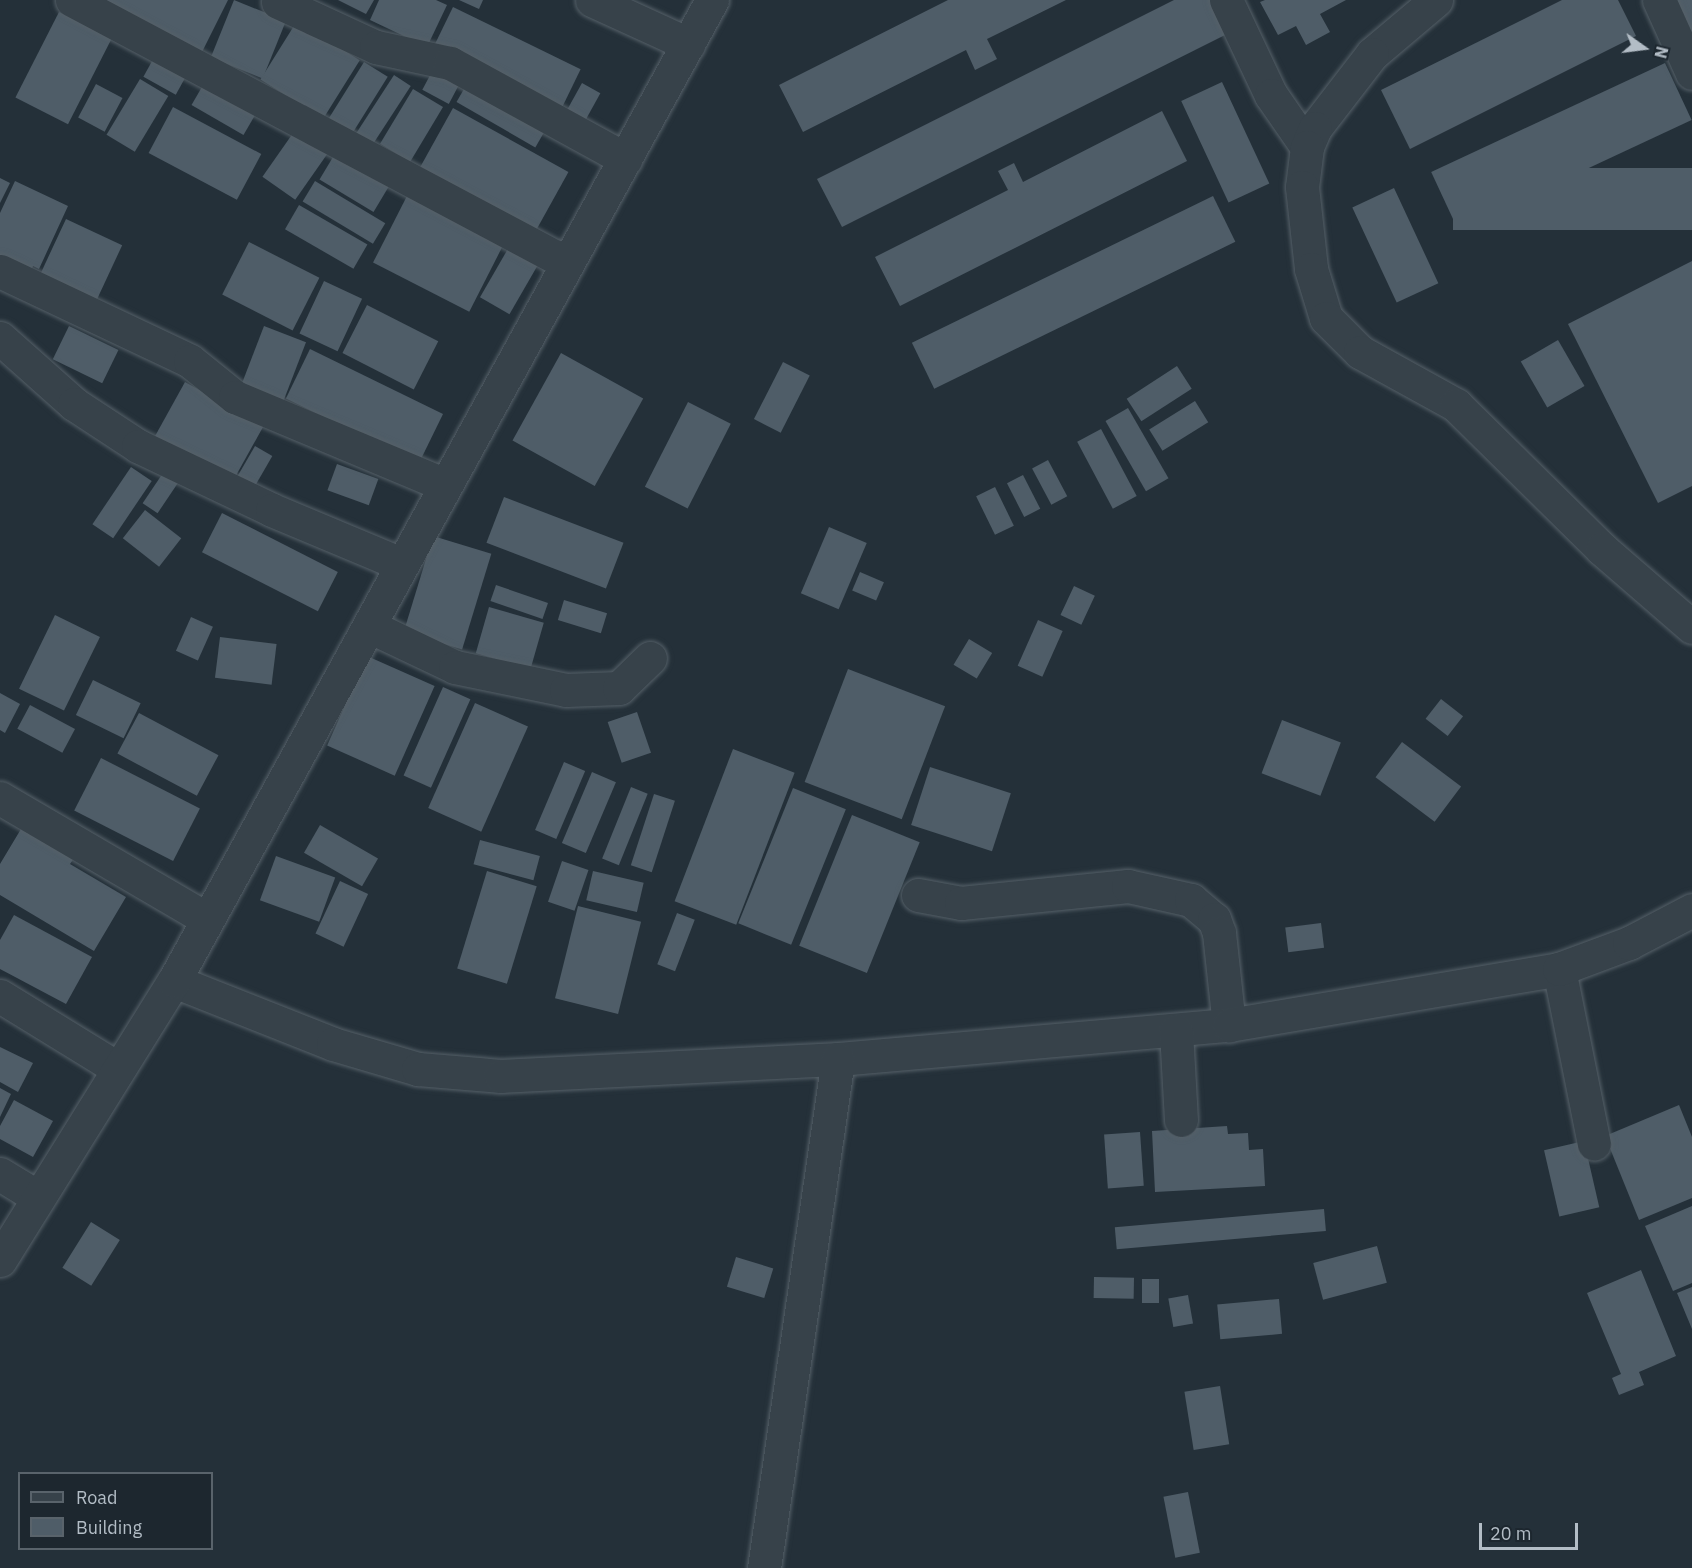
<!DOCTYPE html>
<html>
<head>
<meta charset="utf-8">
<style>
	body { margin:0 }
	#map { position:relative; width:1692px; height:1568px; overflow:hidden; background:#243039; font-family:"IBM Plex Sans",sans-serif }
	div>[style] { position:absolute }
	[style*='--x'] { left:calc(var(--x)*1px); top:calc(var(--y)*1px); width:calc(var(--w)*1px); rotate:calc(var(--a)*1deg) }
	.building>* { inset:0; background:#4f5d68; transform-origin:0 0 }
	.roads { filter:drop-shadow(0 0 2px #556068) drop-shadow(0 0 2px #556068) }
	.minor>* { height:33px; margin:-16.5px; padding:0 16.5px; transform-origin:16.5px; border-radius:16.5px; background:#37424a }
	span { translate:-50% -50%; white-space:nowrap; text-align:center; line-height:1.15; -webkit-text-stroke:4.5px #1d272f; paint-order:stroke }
	.legend { position:absolute; left:18px; top:1472px; width:195px; height:78px; box-sizing:border-box; background:#1d272f; border:2px solid #59636b; margin:0; padding:8px 10px; list-style:none; font-size:18px; color:#b3bdc6 }
	.legend li { display:flex; align-items:center; gap:12px; height:30px }
	.legend b { width:30px; border:2px solid #59636b }
	.north { position:absolute; left:1614px; top:18px; width:60px; height:60px; -webkit-text-stroke:4px #1d272f; paint-order:stroke; rotate:104deg; font-size:16px; font-weight:700; line-height:24px; text-align:center; color:#b3bdc6 }
	.north::after { content:''; display:block; margin:auto; width:21px; height:27px; background:#b3bdc6; clip-path:polygon(50% 0,100% 100%,50% 72%,0 100%) }
	.scale { position:absolute; left:1479px; top:1523px; width:99px; height:27px; box-sizing:border-box; border:3px solid #b3bdc6; border-top:0; padding-left:8px; font-size:18px; line-height:21px; white-space:nowrap; color:#b3bdc6; -webkit-text-stroke:4px #1d272f; paint-order:stroke }
</style>
</head>
<body>
<div id="map">
	<div class="building">
		<div style="clip-path:polygon(95px 0,228px 0,201px 54px)"></div>
		<div style="left:234px;top:0;width:56px;height:62px;rotate:22deg"></div>
		<div style="clip-path:polygon(338px 0,374px 0,366px 14px)"></div>
		<div style="clip-path:polygon(379px 0,436px 0,447px 5px,427px 47px,370px 20px)"></div>
		<div style="clip-path:polygon(459px 0,483px 0,479px 9px)"></div>
		<div style="clip-path:polygon(948px 0,1066px 0,987px 39px,997px 59px,975px 70px,966px 50px,803px 132px,779px 85px)"></div>
		<div style="clip-path:polygon(1174px 0,1220px 0,1235px 30px,842px 227px,817px 179px)"></div>
		<div style="clip-path:polygon(1265px 0,1346px 0,1320px 14px,1330px 32px,1306px 45px,1296px 26px,1278px 35px,1260px 2px)"></div>
		<div style="clip-path:polygon(1562px 0,1618px 0,1636px 36px,1410px 149px,1381px 90px)"></div>
		<div style="clip-path:polygon(1667px 0,1692px 0,1692px 52px)"></div>
		<div style="left:453px;top:7px;width:142px;height:43px;rotate:26deg"></div>
		<div style="left:59px;top:12px;width:59px;height:96px;rotate:27deg"></div>
		<div style="left:297px;top:21px;width:74px;height:69px;rotate:32deg"></div>
		<div style="left:156px;top:54px;width:37px;height:26px;rotate:29deg"></div>
		<div style="left:364px;top:62px;width:28px;height:69px;rotate:32deg"></div>
		<div style="left:1665px;top:63px;width:63px;height:258px;rotate:65deg"></div>
		<div style="left:435px;top:66px;width:30px;height:27px;rotate:28deg"></div>
		<div style="left:394px;top:75px;width:20px;height:72px;rotate:33deg"></div>
		<div style="left:140px;top:79px;width:33px;height:65px;rotate:31deg"></div>
		<div style="left:206px;top:80px;width:60px;height:29px;rotate:30deg"></div>
		<div style="left:468px;top:82px;width:91px;height:23px;rotate:30deg"></div>
		<div style="left:1222px;top:82px;width:112px;height:45px;rotate:65deg"></div>
		<div style="left:582px;top:83px;width:21px;height:36px;rotate:29deg"></div>
		<div style="left:96px;top:84px;width:30px;height:38px;rotate:28deg"></div>
		<div style="left:413px;top:89px;width:35px;height:64px;rotate:31deg"></div>
		<div style="left:173px;top:107px;width:100px;height:52px;rotate:28deg"></div>
		<div style="left:453px;top:108px;width:132px;height:75px;rotate:29deg"></div>
		<div style="clip-path:polygon(1162px 111px,1187px 161px,900px 306px,875px 257px,1008px 190px,998px 171px,1014px 163px,1023px 182px)"></div>
		<div style="left:298px;top:126px;width:40px;height:62px;rotate:35deg"></div>
		<div style="left:336px;top:152px;width:63px;height:32px;rotate:31deg"></div>
		<div style="left:1692px;top:168px;width:62px;height:239px;rotate:90deg"></div>
		<div style="clip-path:polygon(0 178px,10px 183px,0 203px)"></div>
		<div style="clip-path:polygon(15px 181px,68px 206px,39px 269px,33px 266px,29px 276px,0 262px,0 213px)"></div>
		<div style="left:315px;top:181px;width:82px;height:24px;rotate:31deg"></div>
		<div style="left:1394px;top:188px;width:105px;height:46px;rotate:65deg"></div>
		<div style="left:408px;top:194px;width:108px;height:77px;rotate:27deg"></div>
		<div style="left:1213px;top:196px;width:51px;height:335px;rotate:64deg"></div>
		<div style="left:299px;top:205px;width:79px;height:28px;rotate:30deg"></div>
		<div style="left:66px;top:219px;width:62px;height:62px;rotate:25deg"></div>
		<div style="left:249px;top:242px;width:79px;height:59px;rotate:27deg"></div>
		<div style="left:509px;top:247px;width:34px;height:58px;rotate:30deg"></div>
		<div style="clip-path:polygon(1692px 261px,1692px 486px,1658px 503px,1568px 324px)"></div>
		<div style="left:324px;top:281px;width:42px;height:58px;rotate:25deg"></div>
		<div style="left:367px;top:305px;width:80px;height:54px;rotate:27deg"></div>
		<div style="left:69px;top:326px;width:55px;height:37px;rotate:26deg"></div>
		<div style="left:264px;top:326px;width:45px;height:71px;rotate:21deg"></div>
		<div style="left:1558px;top:340px;width:53px;height:43px;rotate:60deg"></div>
		<div style="left:310px;top:349px;width:148px;height:55px;rotate:26deg"></div>
		<div style="left:561px;top:353px;width:94px;height:100px;rotate:29deg"></div>
		<div style="left:783px;top:362px;width:30px;height:64px;rotate:27deg"></div>
		<div style="left:1177px;top:366px;width:27px;height:60px;rotate:57deg"></div>
		<div style="left:185px;top:382px;width:90px;height:64px;rotate:29deg"></div>
		<div style="left:1195px;top:401px;width:25px;height:54px;rotate:58deg"></div>
		<div style="left:688px;top:402px;width:48px;height:95px;rotate:27deg"></div>
		<div style="left:1128px;top:408px;width:81px;height:26px;rotate:60deg"></div>
		<div style="left:1101px;top:429px;width:76px;height:27px;rotate:62deg"></div>
		<div style="left:255px;top:446px;width:20px;height:44px;rotate:30deg"></div>
		<div style="left:1048px;top:460px;width:41px;height:18px;rotate:62deg"></div>
		<div style="left:337px;top:464px;width:44px;height:28px;rotate:20deg"></div>
		<div style="left:131px;top:467px;width:25px;height:69px;rotate:34deg"></div>
		<div style="left:165px;top:470px;width:18px;height:40px;rotate:34deg"></div>
		<div style="left:1023px;top:475px;width:38px;height:18px;rotate:63deg"></div>
		<div style="left:995px;top:487px;width:43px;height:21px;rotate:64deg"></div>
		<div style="left:504px;top:497px;width:128px;height:49px;rotate:21deg"></div>
		<div style="left:145px;top:510px;width:46px;height:36px;rotate:38deg"></div>
		<div style="left:222px;top:513px;width:130px;height:44px;rotate:27deg"></div>
		<div style="left:829px;top:527px;width:41px;height:72px;rotate:23deg"></div>
		<div style="left:433px;top:536px;width:61px;height:100px;rotate:17deg"></div>
		<div style="left:860px;top:572px;width:26px;height:20px;rotate:23deg"></div>
		<div style="left:496px;top:585px;width:55px;height:17px;rotate:19deg"></div>
		<div style="left:1074px;top:586px;width:23px;height:32px;rotate:25deg"></div>
		<div style="left:564px;top:600px;width:45px;height:21px;rotate:17deg"></div>
		<div style="left:489px;top:607px;width:57px;height:48px;rotate:16deg"></div>
		<div style="left:55px;top:615px;width:50px;height:82px;rotate:26deg"></div>
		<div style="left:191px;top:617px;width:24px;height:37px;rotate:24deg"></div>
		<div style="left:1038px;top:620px;width:27px;height:50px;rotate:24deg"></div>
		<div style="left:220px;top:637px;width:57px;height:41px;rotate:7deg"></div>
		<div style="left:969px;top:639px;width:27px;height:30px;rotate:31deg"></div>
		<div style="left:367px;top:656px;width:74px;height:98px;rotate:24deg"></div>
		<div style="left:848px;top:669px;width:104px;height:121px;rotate:21deg"></div>
		<div style="left:93px;top:680px;width:53px;height:39px;rotate:26deg"></div>
		<div style="left:443px;top:687px;width:30px;height:97px;rotate:24deg"></div>
		<div style="clip-path:polygon(0 693px,20px 704px,5px 733px,0 730px)"></div>
		<div style="left:1441px;top:699px;width:28px;height:25px;rotate:38deg"></div>
		<div style="left:475px;top:703px;width:58px;height:115px;rotate:24deg"></div>
		<div style="left:30px;top:705px;width:51px;height:27px;rotate:28deg"></div>
		<div style="left:637px;top:712px;width:43px;height:31px;rotate:71deg"></div>
		<div style="left:139px;top:713px;width:90px;height:46px;rotate:28deg"></div>
		<div style="left:1282px;top:720px;width:63px;height:57px;rotate:21deg"></div>
		<div style="left:1402px;top:742px;width:74px;height:44px;rotate:37deg"></div>
		<div style="left:733px;top:749px;width:66px;height:163px;rotate:21deg"></div>
		<div style="left:101px;top:758px;width:111px;height:59px;rotate:27deg"></div>
		<div style="left:564px;top:762px;width:23px;height:74px;rotate:23deg"></div>
		<div style="left:930px;top:767px;width:85px;height:61px;rotate:18deg"></div>
		<div style="left:592px;top:772px;width:26px;height:77px;rotate:23deg"></div>
		<div style="left:631px;top:787px;width:18px;height:77px;rotate:22deg"></div>
		<div style="left:793px;top:788px;width:57px;height:146px;rotate:22deg"></div>
		<div style="left:654px;top:794px;width:22px;height:75px;rotate:18deg"></div>
		<div style="left:852px;top:815px;width:73px;height:141px;rotate:22deg"></div>
		<div style="clip-path:polygon(24px 824px,76px 855px,70px 864px,126px 897px,94px 951px,0 895px,0 864px)"></div>
		<div style="left:320px;top:825px;width:67px;height:32px;rotate:30deg"></div>
		<div style="left:480px;top:840px;width:62px;height:25px;rotate:15deg"></div>
		<div style="left:276px;top:856px;width:63px;height:47px;rotate:20deg"></div>
		<div style="left:562px;top:861px;width:28px;height:43px;rotate:19deg"></div>
		<div style="left:487px;top:871px;width:52px;height:102px;rotate:17deg"></div>
		<div style="left:593px;top:871px;width:52px;height:30px;rotate:13deg"></div>
		<div style="left:340px;top:881px;width:31px;height:58px;rotate:25deg"></div>
		<div style="left:578px;top:906px;width:65px;height:95px;rotate:14deg"></div>
		<div style="left:677px;top:913px;width:19px;height:55px;rotate:21deg"></div>
		<div style="clip-path:polygon(14px 915px,92px 957px,66px 1004px,0 969px,0 940px)"></div>
		<div style="left:1321px;top:923px;width:25px;height:36px;rotate:83deg"></div>
		<div style="clip-path:polygon(0 1047px,33px 1063px,18px 1092px,0 1082px)"></div>
		<div style="clip-path:polygon(0 1088px,11px 1094px,0 1117px)"></div>
		<div style="clip-path:polygon(14px 1100px,53px 1121px,33px 1157px,0 1139px,0 1126px)"></div>
		<div style="clip-path:polygon(1679px 1105px,1692px 1137px,1692px 1198px,1639px 1220px,1605px 1136px)"></div>
		<div style="clip-path:polygon(1227px 1126px,1228px 1134px,1248px 1133px,1249px 1150px,1263px 1149px,1265px 1186px,1155px 1192px,1152px 1131px)"></div>
		<div style="left:1140px;top:1132px;width:54px;height:36px;rotate:86deg"></div>
		<div style="left:1584px;top:1141px;width:68px;height:41px;rotate:77deg"></div>
		<div style="clip-path:polygon(1692px 1206px,1692px 1283px,1673px 1291px,1645px 1226px)"></div>
		<div style="left:1324px;top:1209px;width:22px;height:210px;rotate:85deg"></div>
		<div style="left:91px;top:1222px;width:34px;height:54px;rotate:32deg"></div>
		<div style="left:1377px;top:1246px;width:38px;height:66px;rotate:75deg"></div>
		<div style="left:736px;top:1257px;width:39px;height:31px;rotate:17deg"></div>
		<div style="clip-path:polygon(1641px 1270px,1676px 1356px,1639px 1372px,1644px 1385px,1619px 1395px,1612px 1378px,1621px 1374px,1587px 1293px)"></div>
		<div style="left:1094px;top:1277px;width:40px;height:21px;rotate:1deg"></div>
		<div style="left:1142px;top:1279px;width:17px;height:24px"></div>
		<div style="clip-path:polygon(1692px 1287px,1692px 1329px,1677px 1293px)"></div>
		<div style="left:1188px;top:1295px;width:29px;height:20px;rotate:80deg"></div>
		<div style="left:1279px;top:1299px;width:35px;height:62px;rotate:85deg"></div>
		<div style="left:1220px;top:1386px;width:59px;height:36px;rotate:81deg"></div>
		<div style="left:1188px;top:1492px;width:62px;height:25px;rotate:79deg"></div>
	</div>
	<div class="roads">
		<div class="minor">
			<div style="--x:72;--y:0;--w:558;--a:27.99"></div>
			<div style="--x:592;--y:0;--w:106;--a:24.6"></div>
			<div style="--x:1226;--y:0;--w:105;--a:64.7"></div>
			<div style="--x:1271;--y:95;--w:63;--a:55.3"></div>
			<div style="--x:1436;--y:0;--w:84;--a:139.8"></div>
			<div style="--x:1372;--y:54;--w:93;--a:127.6"></div>
			<div style="--x:1315;--y:128;--w:21;--a:113"></div>
			<div style="--x:1307;--y:147;--w:40;--a:97.1"></div>
			<div style="--x:1302;--y:187;--w:82;--a:83.7"></div>
			<div style="--x:1311;--y:269;--w:51;--a:73"></div>
			<div style="--x:1326;--y:318;--w:48;--a:45"></div>
			<div style="--x:1360;--y:352;--w:110;--a:28.9"></div>
			<div style="--x:1456;--y:405;--w:205;--a:44.6"></div>
			<div style="--x:1602;--y:549;--w:119;--a:40.9"></div>
			<div style="--x:1659;--y:0;--w:80;--a:65.7"></div>
			<div style="--x:278;--y:2;--w:108;--a:24.7"></div>
			<div style="--x:376;--y:47;--w:76;--a:12.2"></div>
			<div style="--x:450;--y:63;--w:200;--a:28.7"></div>
			<div style="--x:0;--y:271;--w:210;--a:25.3"></div>
			<div style="--x:190;--y:361;--w:58;--a:38.7"></div>
			<div style="--x:235;--y:397;--w:228;--a:22.7"></div>
			<div style="--x:0;--y:338;--w:99;--a:41.7"></div>
			<div style="--x:74;--y:404;--w:77;--a:33.3"></div>
			<div style="--x:138;--y:446;--w:148;--a:25.5"></div>
			<div style="--x:272;--y:510;--w:140;--a:22.7"></div>
			<div style="--x:369;--y:626;--w:95;--a:25.5"></div>
			<div style="--x:455;--y:667;--w:113;--a:11.7"></div>
			<div style="--x:566;--y:690;--w:53;--a:-2.2"></div>
			<div style="--x:619;--y:688;--w:43;--a:-44.1"></div>
			<div style="--x:0;--y:798;--w:240;--a:30.3"></div>
			<div style="--x:918;--y:895;--w:44;--a:10.5"></div>
			<div style="--x:961;--y:903;--w:168;--a:-5.8"></div>
			<div style="--x:1128;--y:886;--w:65;--a:12.5"></div>
			<div style="--x:1191;--y:900;--w:30;--a:40"></div>
			<div style="--x:1214;--y:919;--w:15;--a:70"></div>
			<div style="--x:1219;--y:933;--w:93;--a:83.8"></div>
			<div style="--x:1559;--y:969;--w:178;--a:78.7"></div>
			<div style="--x:174;--y:981;--w:171;--a:21.6"></div>
			<div style="--x:333;--y:1044;--w:89;--a:16.4"></div>
			<div style="--x:418;--y:1069;--w:83;--a:4.8"></div>
			<div style="--x:501;--y:1076;--w:337;--a:-2.9"></div>
			<div style="--x:838;--y:1059;--w:392;--a:-5"></div>
			<div style="--x:1229;--y:1025;--w:335;--a:-9.6"></div>
			<div style="--x:1559;--y:969;--w:75;--a:-20.4"></div>
			<div style="--x:1629;--y:943;--w:71;--a:-27.6"></div>
			<div style="--x:0;--y:996;--w:137;--a:31.6"></div>
			<div style="--x:1176;--y:1031;--w:89;--a:86.8"></div>
			<div style="--x:0;--y:1174;--w:42;--a:31.4"></div>
			<div style="--x:0;--y:1260;--w:329;--a:-58.1"></div>
			<div style="--x:174;--y:981;--w:1119;--a:-61.26"></div>
			<div style="--x:764;--y:1568;--w:514;--a:-81.73"></div>
		</div>
	</div>
	<ul class="legend">
	<li><b style="height:8px;background:#37424a"></b>Road</li>
	<li><b style="height:16px;background:#4f5d68"></b>Building</li>
	</ul>
	<div class="north">N</div>
	<div class="scale">20 m</div>
</div>
</body>
</html>
